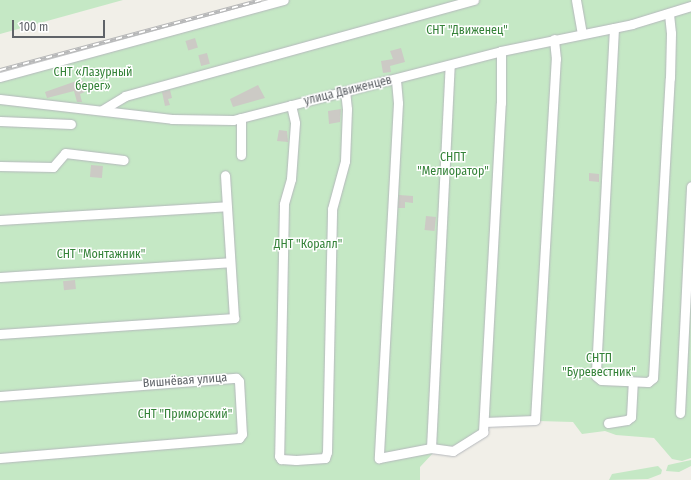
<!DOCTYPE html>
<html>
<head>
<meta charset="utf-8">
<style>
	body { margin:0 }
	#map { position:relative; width:691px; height:480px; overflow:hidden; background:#f1efe8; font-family:"Fira Sans Condensed",sans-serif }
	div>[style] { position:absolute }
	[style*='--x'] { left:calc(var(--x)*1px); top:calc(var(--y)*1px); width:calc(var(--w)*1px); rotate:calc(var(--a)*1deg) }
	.green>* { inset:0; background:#c5e8c5 }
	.building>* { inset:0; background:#cccac5; transform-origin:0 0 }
	.roads { filter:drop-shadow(0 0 1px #b5b8bc) drop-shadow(0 0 1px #b5b8bc) }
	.minor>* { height:9px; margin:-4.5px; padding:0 4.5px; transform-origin:4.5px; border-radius:4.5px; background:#fff }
	.rail>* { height:3.5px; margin-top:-1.75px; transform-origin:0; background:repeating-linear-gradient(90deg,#fff 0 6px,#b6b7b8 0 12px); box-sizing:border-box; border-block:1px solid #b6b7b8 }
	span { translate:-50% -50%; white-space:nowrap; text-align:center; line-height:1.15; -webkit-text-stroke:3px #fff; paint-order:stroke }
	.park-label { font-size:12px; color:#348238 }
	.street-label { font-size:12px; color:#5f6368 }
	.scale { position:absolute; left:12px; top:20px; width:93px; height:18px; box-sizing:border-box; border:2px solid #5f6368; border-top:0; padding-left:5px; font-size:12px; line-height:14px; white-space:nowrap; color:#5f6368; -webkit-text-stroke:3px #fff; paint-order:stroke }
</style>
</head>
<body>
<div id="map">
	<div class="green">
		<div style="clip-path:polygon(0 0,123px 0,0 34px)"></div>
		<div style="clip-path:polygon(287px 0,691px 0,691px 458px,682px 461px,672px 459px,654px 438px,616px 435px,605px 431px,582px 434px,573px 422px,538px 421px,488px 426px,461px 443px,434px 452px,420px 467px,420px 480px,0 480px,0 78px)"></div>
		<div style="clip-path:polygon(691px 460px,691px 466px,679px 472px,666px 471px,668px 465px)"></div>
		<div style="clip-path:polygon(658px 466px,662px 470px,661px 474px,648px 479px,609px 480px,612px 474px)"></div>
	</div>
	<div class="building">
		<div style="left:195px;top:38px;width:10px;height:10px;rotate:73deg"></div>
		<div style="clip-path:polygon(401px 48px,405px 62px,390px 66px,391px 72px,383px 73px,381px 61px,393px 59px,390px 51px)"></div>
		<div style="left:207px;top:53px;width:11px;height:9px;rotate:75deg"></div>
		<div style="clip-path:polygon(82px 79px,85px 92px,80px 94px,82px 102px,77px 102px,74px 91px,47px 98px,45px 92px)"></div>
		<div style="clip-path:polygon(258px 85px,265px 98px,233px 107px,230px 99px)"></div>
		<div style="clip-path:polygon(170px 90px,172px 98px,168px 99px,170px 105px,165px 106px,162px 92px)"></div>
		<div style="clip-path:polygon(341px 109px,340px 122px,329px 124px,328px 111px)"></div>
		<div style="clip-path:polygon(279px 130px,287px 131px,288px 142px,277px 141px)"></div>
		<div style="left:91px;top:165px;width:12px;height:12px;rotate:5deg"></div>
		<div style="clip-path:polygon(589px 173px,599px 174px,599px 182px,589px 181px)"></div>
		<div style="clip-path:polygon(399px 195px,413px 196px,413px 203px,405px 202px,405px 208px,398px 208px)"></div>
		<div style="left:426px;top:216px;width:10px;height:14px;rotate:6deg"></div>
		<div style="left:75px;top:280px;width:9px;height:12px;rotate:84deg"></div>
	</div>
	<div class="roads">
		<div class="minor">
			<div style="--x:576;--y:0;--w:34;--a:80"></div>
			<div style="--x:614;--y:28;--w:348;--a:93"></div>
			<div style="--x:596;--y:376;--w:6;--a:39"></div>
			<div style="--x:601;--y:380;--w:47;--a:2.4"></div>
			<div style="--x:648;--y:382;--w:6;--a:-39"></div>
			<div style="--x:653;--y:378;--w:300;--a:-86.8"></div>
			<div style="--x:670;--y:78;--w:45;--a:-88.7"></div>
			<div style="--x:671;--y:33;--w:19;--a:-96"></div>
			<div style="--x:0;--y:77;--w:294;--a:-15.2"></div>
			<div style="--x:396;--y:80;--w:23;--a:85"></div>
			<div style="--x:398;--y:103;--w:356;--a:93.1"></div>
			<div style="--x:379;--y:458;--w:53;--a:-10.9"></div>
			<div style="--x:431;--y:448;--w:22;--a:8"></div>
			<div style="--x:453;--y:451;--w:36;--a:-32"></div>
			<div style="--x:483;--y:432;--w:329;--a:-86.9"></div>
			<div style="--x:501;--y:103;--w:52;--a:-90"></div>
			<div style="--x:0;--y:99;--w:173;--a:6.6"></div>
			<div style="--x:172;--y:119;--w:61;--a:0.9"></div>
			<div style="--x:233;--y:120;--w:277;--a:-14.4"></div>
			<div style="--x:501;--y:51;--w:134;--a:-11.6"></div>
			<div style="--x:632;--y:24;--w:62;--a:-17"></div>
			<div style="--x:291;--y:105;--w:18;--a:77"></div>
			<div style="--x:295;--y:123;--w:56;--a:94.1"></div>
			<div style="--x:291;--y:179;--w:26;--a:106"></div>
			<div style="--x:284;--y:204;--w:252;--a:91.1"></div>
			<div style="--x:279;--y:456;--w:4;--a:56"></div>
			<div style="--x:281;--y:459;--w:15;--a:4"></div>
			<div style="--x:296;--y:460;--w:29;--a:-4"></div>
			<div style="--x:325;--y:458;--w:6;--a:-72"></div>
			<div style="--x:327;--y:452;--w:243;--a:-88.8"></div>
			<div style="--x:332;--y:209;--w:50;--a:-74.8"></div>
			<div style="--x:345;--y:161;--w:52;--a:-87.8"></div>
			<div style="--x:347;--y:109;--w:18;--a:-96"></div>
			<div style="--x:102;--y:110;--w:27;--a:-31"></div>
			<div style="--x:125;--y:96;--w:362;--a:-15.4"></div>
			<div style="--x:0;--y:121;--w:71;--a:2.4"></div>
			<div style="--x:241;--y:155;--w:37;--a:-90"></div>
			<div style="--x:0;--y:166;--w:53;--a:1.1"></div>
			<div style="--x:53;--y:167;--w:18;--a:-49"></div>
			<div style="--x:65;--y:153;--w:59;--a:6.8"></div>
			<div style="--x:0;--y:220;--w:227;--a:-3.5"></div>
			<div style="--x:0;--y:277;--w:230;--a:-3.7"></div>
			<div style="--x:0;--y:334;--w:235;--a:-3.9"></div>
			<div style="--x:234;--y:318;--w:143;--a:-93.6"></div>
			<div style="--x:0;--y:396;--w:237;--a:-4.4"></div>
			<div style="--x:236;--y:378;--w:4;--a:45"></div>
			<div style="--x:239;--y:381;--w:53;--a:86.8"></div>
			<div style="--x:242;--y:434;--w:5;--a:127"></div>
			<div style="--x:239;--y:438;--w:240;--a:175.2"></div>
			<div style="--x:680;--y:413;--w:227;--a:-87.2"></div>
			<div style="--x:484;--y:422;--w:51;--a:-2.2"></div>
			<div style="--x:535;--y:420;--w:362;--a:-86.7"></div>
			<div style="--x:556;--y:59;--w:20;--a:-96"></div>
			<div style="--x:608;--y:423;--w:19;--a:-9"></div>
			<div style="--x:627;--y:420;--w:5;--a:-37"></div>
			<div style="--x:631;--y:417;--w:35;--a:-87"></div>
			<div style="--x:431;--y:448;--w:383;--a:-87.2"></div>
		</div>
	</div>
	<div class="rail">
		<div style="--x:0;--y:70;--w:270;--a:-15"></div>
	</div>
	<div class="park-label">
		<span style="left:467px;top:31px">СНТ "Движенец"</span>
		<span style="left:93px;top:80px">СНТ «Лазурный<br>берег»</span>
		<span style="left:453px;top:165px">СНПТ<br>"Мелиоратор"</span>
		<span style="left:308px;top:245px">ДНТ "Коралл"</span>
		<span style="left:101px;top:255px">СНТ "Монтажник"</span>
		<span style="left:599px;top:366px">СНТП<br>"Буревестник"</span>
		<span style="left:185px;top:415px">СНТ "Приморский"</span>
	</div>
	<div class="street-label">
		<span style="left:348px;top:91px;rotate:-14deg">улица Движенцев</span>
		<span style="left:185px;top:381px;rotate:-4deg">Вишнёвая улица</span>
	</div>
	<div class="scale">100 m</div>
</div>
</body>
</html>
